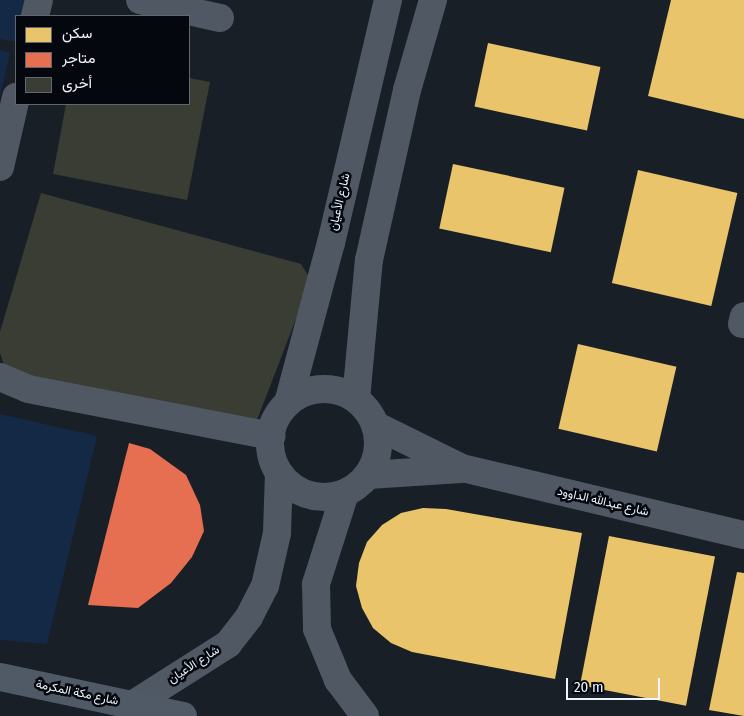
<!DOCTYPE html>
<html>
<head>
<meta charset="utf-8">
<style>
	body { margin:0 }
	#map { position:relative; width:744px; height:716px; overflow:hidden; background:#191f27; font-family:"Fira Sans Condensed",Vazirmatn,sans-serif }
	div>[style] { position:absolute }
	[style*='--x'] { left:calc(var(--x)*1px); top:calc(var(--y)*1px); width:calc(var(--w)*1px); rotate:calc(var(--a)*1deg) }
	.green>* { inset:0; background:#132946 }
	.homes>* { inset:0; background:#e9c46a; transform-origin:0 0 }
	.shops>* { inset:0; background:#e76f51 }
	.building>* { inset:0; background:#3a3d34 }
	.minor>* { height:28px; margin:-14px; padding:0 14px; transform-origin:14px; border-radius:14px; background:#505863 }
	.minor>.ring { margin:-14px; padding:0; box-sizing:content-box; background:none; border:28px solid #505863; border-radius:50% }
	.major>* { height:28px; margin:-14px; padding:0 14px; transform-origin:14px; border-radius:14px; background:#505a66 }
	span { translate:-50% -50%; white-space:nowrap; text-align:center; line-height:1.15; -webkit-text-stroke:5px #04080e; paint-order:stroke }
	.street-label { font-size:12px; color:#eef5fe }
	.legend { position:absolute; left:15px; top:15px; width:175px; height:90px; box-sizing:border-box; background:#04080e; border:1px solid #62676e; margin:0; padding:6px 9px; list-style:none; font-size:15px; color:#eef5fe }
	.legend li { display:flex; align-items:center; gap:10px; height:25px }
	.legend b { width:25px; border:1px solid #62676e }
	.scale { position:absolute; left:566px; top:678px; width:94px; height:22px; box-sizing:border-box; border:2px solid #eef5fe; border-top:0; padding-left:6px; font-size:15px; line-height:18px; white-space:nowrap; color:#eef5fe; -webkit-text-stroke:4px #04080e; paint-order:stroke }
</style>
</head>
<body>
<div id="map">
	<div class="green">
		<div style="clip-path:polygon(0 0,29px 0,27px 16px,16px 16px,16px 42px,0 39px)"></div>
		<div style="clip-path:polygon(0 50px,10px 53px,0 96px)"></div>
		<div style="clip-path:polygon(0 414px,97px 436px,47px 644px,0 640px)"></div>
	</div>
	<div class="homes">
		<div style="clip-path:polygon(671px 0,744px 0,744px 119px,648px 96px)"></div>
		<div style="left:488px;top:43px;width:115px;height:65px;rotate:12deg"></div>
		<div style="left:453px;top:164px;width:114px;height:66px;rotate:12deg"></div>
		<div style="left:638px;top:170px;width:102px;height:116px;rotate:13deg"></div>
		<div style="left:578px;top:344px;width:101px;height:87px;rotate:13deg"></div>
		<div style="clip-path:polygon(423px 508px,446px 509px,582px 533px,555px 679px,412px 652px,391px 643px,373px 628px,362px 608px,356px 586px,359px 563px,367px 542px,382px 525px,401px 513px)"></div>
		<div style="left:609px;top:536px;width:108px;height:152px;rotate:11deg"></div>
		<div style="clip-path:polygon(737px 572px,744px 573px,744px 716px,709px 710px)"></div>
	</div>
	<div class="shops">
		<div style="clip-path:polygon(129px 443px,150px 449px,186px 475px,200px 505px,204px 531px,192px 557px,171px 583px,138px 608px,88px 605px)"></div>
	</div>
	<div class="building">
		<div style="clip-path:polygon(189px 78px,210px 82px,187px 200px,53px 174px,66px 104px,189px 104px)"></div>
		<div style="clip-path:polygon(41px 193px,301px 264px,311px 280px,257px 420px,50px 386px,5px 368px,0 353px,0 332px)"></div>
	</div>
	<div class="minor">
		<div style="--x:140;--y:0;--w:82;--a:12.7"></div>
		<div style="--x:35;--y:16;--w:16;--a:-76"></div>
		<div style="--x:0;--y:167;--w:72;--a:-77.1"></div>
		<div style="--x:742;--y:324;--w:8;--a:-76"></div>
		<div style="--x:0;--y:377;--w:30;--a:23"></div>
		<div style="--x:28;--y:389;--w:248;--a:10.9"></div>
		<div class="ring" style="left:270px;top:389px;width:80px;height:80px"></div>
		<div style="--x:356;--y:399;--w:140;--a:-84.7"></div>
		<div style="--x:369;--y:260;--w:174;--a:-77.4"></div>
		<div style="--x:407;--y:90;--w:94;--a:-73.9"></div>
		<div style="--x:288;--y:403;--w:166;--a:-75"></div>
		<div style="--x:331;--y:243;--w:250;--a:-76.8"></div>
		<div style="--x:375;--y:425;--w:97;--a:26.3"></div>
		<div style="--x:462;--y:468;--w:290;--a:13.4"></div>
		<div style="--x:368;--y:475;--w:93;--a:-3.7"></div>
		<div style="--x:345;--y:493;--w:96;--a:107.7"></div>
		<div style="--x:316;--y:584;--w:45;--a:88.7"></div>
		<div style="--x:317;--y:629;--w:55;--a:67.6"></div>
		<div style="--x:338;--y:680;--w:45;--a:53.1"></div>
		<div style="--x:132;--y:705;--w:114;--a:-32.4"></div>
		<div style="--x:228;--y:644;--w:34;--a:-52"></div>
		<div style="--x:249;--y:617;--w:35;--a:-63"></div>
		<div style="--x:265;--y:586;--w:54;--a:-77.2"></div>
		<div style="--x:277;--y:533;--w:60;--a:-88.1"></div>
	</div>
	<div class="major">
		<div style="--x:0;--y:677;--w:187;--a:12"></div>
	</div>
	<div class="street-label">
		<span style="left:340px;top:202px;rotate:-77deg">شارع الأعيان</span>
		<span style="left:603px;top:502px;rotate:13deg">شارع عبدالله الداوود</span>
		<span style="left:194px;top:665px;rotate:-33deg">شارع الأعيان</span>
		<span style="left:77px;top:693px;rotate:12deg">شارع مكة المكرمة</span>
	</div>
	<ul class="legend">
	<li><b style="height:14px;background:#e9c46a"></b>سكن</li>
	<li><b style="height:14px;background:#e76f51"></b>متاجر</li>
	<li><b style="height:14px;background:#3a3d34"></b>أخرى</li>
	</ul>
	<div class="scale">20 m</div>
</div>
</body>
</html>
